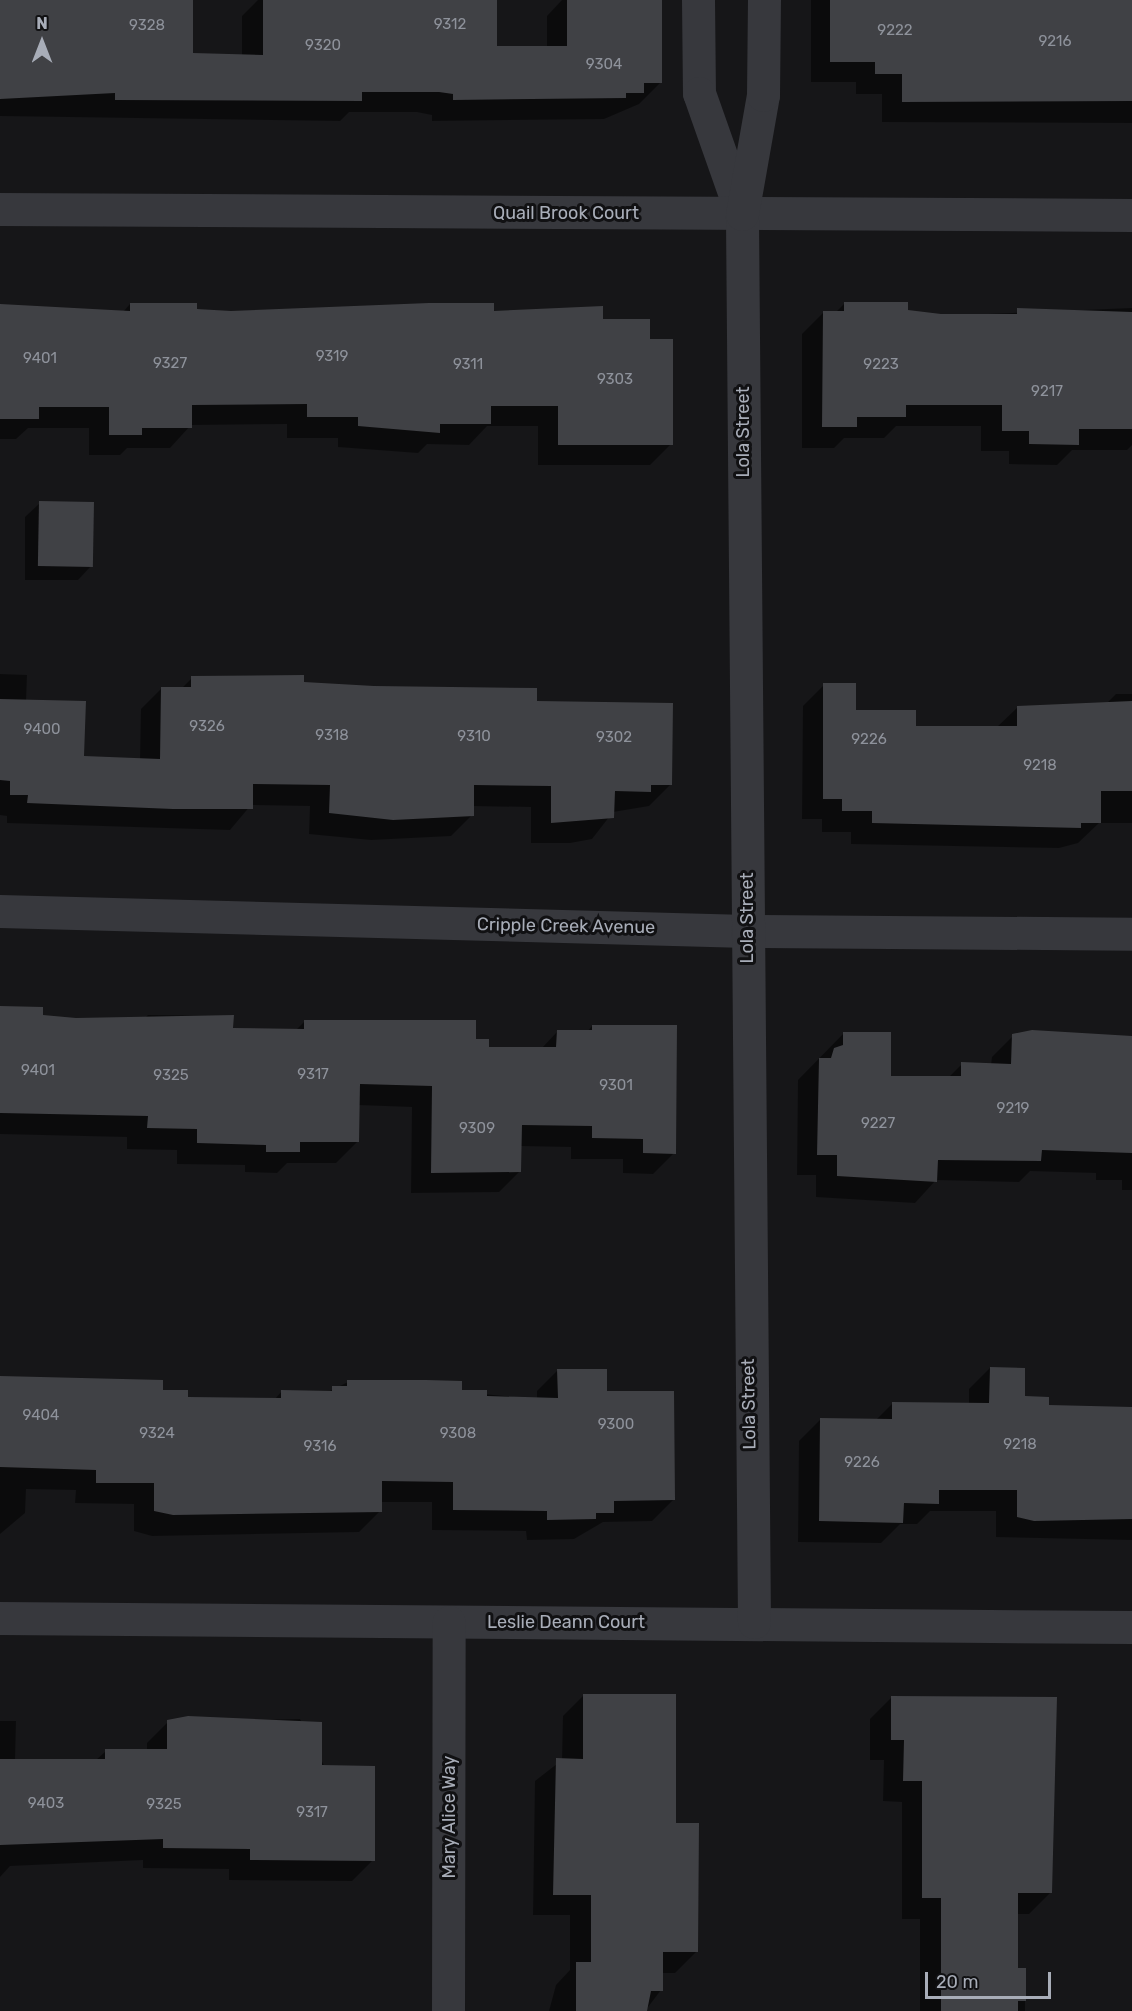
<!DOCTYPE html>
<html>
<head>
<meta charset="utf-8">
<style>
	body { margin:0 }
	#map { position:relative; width:1132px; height:2011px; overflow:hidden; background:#161618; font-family:Rubik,sans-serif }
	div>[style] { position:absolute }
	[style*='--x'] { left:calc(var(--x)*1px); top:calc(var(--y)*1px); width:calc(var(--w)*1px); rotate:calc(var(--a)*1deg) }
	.shadow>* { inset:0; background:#0007 }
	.building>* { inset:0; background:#404145; transform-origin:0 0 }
	.minor>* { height:33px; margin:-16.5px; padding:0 16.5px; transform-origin:16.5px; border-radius:16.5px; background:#37383d }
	span { translate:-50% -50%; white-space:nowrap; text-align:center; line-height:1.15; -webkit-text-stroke:6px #111113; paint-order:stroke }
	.number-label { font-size:15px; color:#8e929b }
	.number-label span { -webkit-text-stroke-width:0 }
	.street-label { font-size:18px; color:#a8adb8 }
	.north { position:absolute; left:12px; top:12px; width:60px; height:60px; -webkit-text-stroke:4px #111113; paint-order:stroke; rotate:0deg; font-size:16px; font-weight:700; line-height:24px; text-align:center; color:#a8adb8 }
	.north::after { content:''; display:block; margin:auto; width:21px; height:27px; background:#a8adb8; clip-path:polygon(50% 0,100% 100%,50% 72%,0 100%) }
	.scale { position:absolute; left:925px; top:1972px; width:126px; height:27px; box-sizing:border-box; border:3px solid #a8adb8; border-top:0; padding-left:8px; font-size:18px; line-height:21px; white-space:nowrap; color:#a8adb8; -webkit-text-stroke:4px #111113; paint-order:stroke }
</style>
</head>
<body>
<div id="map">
	<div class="shadow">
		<div style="clip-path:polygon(0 0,192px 0,191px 54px,242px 56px,242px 16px,258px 0,496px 0,495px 48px,547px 48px,547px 16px,562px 0,660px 0,660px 83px,639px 104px,604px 119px,432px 121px,432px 115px,417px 112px,349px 112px,340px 121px,0 116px)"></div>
		<div style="clip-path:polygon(811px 0,1132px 0,1132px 123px,882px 122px,882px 94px,856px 94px,856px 82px,811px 82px)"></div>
		<div style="clip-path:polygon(130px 304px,231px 312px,493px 312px,601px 321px,649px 341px,671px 444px,650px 465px,538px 465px,538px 426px,487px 426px,469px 445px,427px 444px,418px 453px,338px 447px,338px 438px,287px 438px,287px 424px,191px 425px,170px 448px,127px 448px,120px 455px,89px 455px,89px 428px,28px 428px,16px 439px,0 439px,0 308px,123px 312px)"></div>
		<div style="clip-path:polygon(844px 304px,941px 316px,1132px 308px,1132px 445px,1127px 450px,1072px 450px,1057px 465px,1009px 464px,1009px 451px,981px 451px,981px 426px,896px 426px,884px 438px,844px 438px,834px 448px,802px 448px,802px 334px,823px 313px,835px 313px)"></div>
		<div style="clip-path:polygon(40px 503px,92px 565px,78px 580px,25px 580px,25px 517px)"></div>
		<div style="clip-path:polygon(0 674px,27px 675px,26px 701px,83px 758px,140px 760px,141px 709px,162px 688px,181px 689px,192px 678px,536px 703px,670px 785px,649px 806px,613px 812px,592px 839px,570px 843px,531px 843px,531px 807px,472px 806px,472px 815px,451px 836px,371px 840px,309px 834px,310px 806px,251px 805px,230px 830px,7px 823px,7px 816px,0 815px)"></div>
		<div style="clip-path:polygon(824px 685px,854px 712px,915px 727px,997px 727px,1018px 707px,1107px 703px,1116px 694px,1132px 694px,1132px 823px,1099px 823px,1078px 843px,1059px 848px,851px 844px,851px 832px,822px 832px,822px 819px,802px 819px,803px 706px)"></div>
		<div style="clip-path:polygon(0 1008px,42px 1017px,142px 1021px,148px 1015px,232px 1016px,232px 1030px,295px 1031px,304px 1022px,474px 1041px,488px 1049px,541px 1049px,557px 1032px,587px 1032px,592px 1026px,674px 1153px,653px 1174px,623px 1173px,623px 1159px,571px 1159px,571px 1147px,520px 1146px,520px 1171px,499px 1192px,411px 1193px,412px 1107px,358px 1105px,357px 1142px,336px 1163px,287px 1163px,277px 1173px,245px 1172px,245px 1165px,177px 1164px,177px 1150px,127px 1149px,127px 1137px,0 1134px)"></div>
		<div style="clip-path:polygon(844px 1033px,890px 1077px,949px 1077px,962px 1064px,991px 1065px,992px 1057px,1013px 1036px,1132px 1036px,1132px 1190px,1122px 1190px,1122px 1180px,1096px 1180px,1096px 1173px,1030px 1171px,1019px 1182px,936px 1180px,915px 1203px,816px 1197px,816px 1175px,797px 1175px,798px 1080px)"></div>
		<div style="clip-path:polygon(990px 1368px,1023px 1398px,1048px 1407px,1132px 1417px,1132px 1540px,996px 1537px,996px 1511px,930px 1511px,917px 1524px,900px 1524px,881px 1543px,798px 1542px,799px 1441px,820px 1420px,875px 1421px,893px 1403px,969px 1404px,969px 1389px)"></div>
		<div style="clip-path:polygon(558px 1370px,605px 1392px,674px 1499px,652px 1521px,603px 1522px,574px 1539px,527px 1540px,526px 1531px,432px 1530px,432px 1502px,380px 1502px,380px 1511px,359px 1532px,152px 1536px,134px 1531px,134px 1504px,75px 1503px,76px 1490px,26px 1489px,25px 1513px,0 1534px,0 1378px,162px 1391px,186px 1398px,274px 1400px,282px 1391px,328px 1392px,348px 1382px,537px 1399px,537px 1391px)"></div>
		<div style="clip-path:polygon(584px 1695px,675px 1825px,696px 1952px,675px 1973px,661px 1973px,661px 1990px,645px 2011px,549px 2011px,556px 1985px,570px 1970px,570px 1915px,533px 1915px,535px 1781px,562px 1760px,563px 1716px)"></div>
		<div style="clip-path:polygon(891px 1698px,1050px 1893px,1029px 1914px,1016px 1914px,1016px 1969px,1025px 1969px,1025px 2011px,920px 2011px,920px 1919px,902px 1919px,902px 1802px,883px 1801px,884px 1760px,870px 1760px,870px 1719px)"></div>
		<div style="clip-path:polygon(300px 1719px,373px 1860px,352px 1881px,229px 1880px,229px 1869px,143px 1868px,143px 1860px,10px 1866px,0 1877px,0 1721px,16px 1721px,15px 1760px,96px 1760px,106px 1751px,147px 1751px,147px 1743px,168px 1722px)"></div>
	</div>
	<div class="building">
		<div style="clip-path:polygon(0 0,193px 0,193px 53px,263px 55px,263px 0,497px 0,497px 46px,567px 46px,567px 0,662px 0,662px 83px,644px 83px,644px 93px,626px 93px,626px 98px,453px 100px,453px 94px,439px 92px,362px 92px,362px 101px,115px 100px,115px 93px,0 99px)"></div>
		<div style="clip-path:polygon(830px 0,1132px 0,1132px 101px,902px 102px,902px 74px,875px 74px,875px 62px,830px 62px)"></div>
		<div style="clip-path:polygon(844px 302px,908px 302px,908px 310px,941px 314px,1017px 314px,1017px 308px,1132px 312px,1132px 429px,1079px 429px,1079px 445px,1029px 444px,1029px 431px,1002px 431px,1002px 405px,906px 405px,906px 417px,857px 417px,857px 427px,822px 427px,823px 311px,844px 311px)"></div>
		<div style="clip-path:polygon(130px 303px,197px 303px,197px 309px,231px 311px,429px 303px,494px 303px,494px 311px,603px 306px,603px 319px,650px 319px,650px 339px,673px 339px,673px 445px,558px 445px,558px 406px,491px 406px,491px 424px,440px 424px,440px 433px,358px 426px,358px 417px,307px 417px,307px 404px,192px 405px,192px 428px,142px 428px,142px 435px,109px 435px,109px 407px,39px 407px,39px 419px,0 419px,0 304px,130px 311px)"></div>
		<div style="left:39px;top:501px;width:55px;height:65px;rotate:1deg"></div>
		<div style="clip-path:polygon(304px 675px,304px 682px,374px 686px,537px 688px,537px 701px,673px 703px,672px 785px,651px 785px,651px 792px,615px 791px,614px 818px,551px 823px,551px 786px,474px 785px,474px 816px,393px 820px,329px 813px,330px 785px,253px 784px,253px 809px,173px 809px,27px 803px,28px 795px,10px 795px,10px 781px,0 780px,0 699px,86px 701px,84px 756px,160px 759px,161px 687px,191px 687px,191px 676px)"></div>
		<div style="clip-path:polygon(823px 683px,856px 683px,856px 710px,916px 710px,916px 726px,1017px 726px,1017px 706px,1132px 701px,1132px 791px,1101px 791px,1101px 823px,1081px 823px,1081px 828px,872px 823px,872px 811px,842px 811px,842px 799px,823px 799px)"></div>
		<div style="clip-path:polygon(0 1006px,43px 1007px,43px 1015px,76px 1018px,234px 1015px,233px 1028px,304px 1029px,304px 1020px,476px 1020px,476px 1039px,489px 1039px,489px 1047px,556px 1047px,557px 1030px,592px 1030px,592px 1025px,677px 1025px,676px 1154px,643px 1153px,643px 1139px,592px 1138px,592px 1126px,522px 1125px,521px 1172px,431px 1173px,432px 1086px,360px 1084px,359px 1142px,300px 1142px,300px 1152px,266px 1152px,266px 1145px,197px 1143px,197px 1129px,147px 1128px,148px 1116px,0 1113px)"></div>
		<div style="clip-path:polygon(1032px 1030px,1132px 1036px,1132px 1153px,1042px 1150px,1041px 1161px,938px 1160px,937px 1182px,837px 1176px,837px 1155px,817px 1155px,819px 1058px,831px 1058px,834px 1048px,843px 1045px,843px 1032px,891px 1032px,891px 1076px,961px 1076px,961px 1062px,1011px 1064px,1012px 1034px)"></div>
		<div style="clip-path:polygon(990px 1367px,1025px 1368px,1025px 1396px,1049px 1397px,1049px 1405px,1132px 1407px,1132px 1519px,1034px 1521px,1017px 1517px,1017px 1490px,939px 1490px,939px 1504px,904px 1503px,903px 1523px,819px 1521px,820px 1418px,892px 1419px,892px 1402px,989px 1403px)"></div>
		<div style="clip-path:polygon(557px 1369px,607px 1369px,607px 1391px,674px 1391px,675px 1500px,614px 1501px,614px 1513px,596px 1513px,596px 1519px,547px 1520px,547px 1511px,453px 1510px,453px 1482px,382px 1481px,382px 1512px,173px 1515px,154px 1511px,154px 1483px,96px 1483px,96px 1470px,0 1467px,0 1376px,163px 1380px,163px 1390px,188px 1390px,188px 1397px,281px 1398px,281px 1390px,332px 1391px,332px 1386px,347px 1386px,347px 1380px,426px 1380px,462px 1381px,462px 1390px,487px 1390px,487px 1396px,558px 1398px)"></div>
		<div style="clip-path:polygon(583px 1694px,676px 1694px,676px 1823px,699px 1823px,698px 1952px,663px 1952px,663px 1991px,651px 1991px,647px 2011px,576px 2011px,576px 1962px,591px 1962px,591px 1895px,553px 1895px,556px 1758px,583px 1759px)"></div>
		<div style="clip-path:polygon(891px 1696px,1057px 1697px,1052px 1893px,1018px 1893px,1018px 1968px,1026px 1968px,1026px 2001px,1018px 2001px,1018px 2011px,941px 2011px,941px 1898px,922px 1898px,922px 1781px,903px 1781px,904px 1740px,891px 1740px)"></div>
		<div style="clip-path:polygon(188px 1716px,322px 1722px,322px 1765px,375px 1766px,375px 1861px,250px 1860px,250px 1849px,163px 1848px,163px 1839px,0 1845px,0 1759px,105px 1759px,105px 1749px,167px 1749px,167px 1720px)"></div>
	</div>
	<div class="minor">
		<div style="--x:698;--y:0;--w:93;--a:89.4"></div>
		<div style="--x:699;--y:93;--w:126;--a:70.6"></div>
		<div style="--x:0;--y:209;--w:1132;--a:0.3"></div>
		<div style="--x:0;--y:911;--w:747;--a:1.53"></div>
		<div style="--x:747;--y:931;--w:385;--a:0.4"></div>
		<div style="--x:0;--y:1618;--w:1132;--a:0.46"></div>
		<div style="--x:754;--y:1622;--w:1408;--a:-90.49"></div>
		<div style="--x:742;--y:214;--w:121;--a:-80"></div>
		<div style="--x:763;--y:95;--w:95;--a:-89.4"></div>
		<div style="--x:448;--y:2011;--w:389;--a:-89.9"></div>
	</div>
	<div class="number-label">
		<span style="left:450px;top:25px">9312</span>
		<span style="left:147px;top:26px">9328</span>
		<span style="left:895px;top:31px">9222</span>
		<span style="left:1055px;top:42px">9216</span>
		<span style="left:323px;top:46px">9320</span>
		<span style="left:604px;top:65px">9304</span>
		<span style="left:332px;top:357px">9319</span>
		<span style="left:40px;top:359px">9401</span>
		<span style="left:170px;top:364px">9327</span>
		<span style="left:468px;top:365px">9311</span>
		<span style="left:881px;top:365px">9223</span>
		<span style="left:615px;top:380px">9303</span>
		<span style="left:1047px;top:392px">9217</span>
		<span style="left:207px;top:727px">9326</span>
		<span style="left:42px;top:730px">9400</span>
		<span style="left:332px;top:736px">9318</span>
		<span style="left:474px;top:737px">9310</span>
		<span style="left:614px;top:738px">9302</span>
		<span style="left:869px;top:740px">9226</span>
		<span style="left:1040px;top:766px">9218</span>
		<span style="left:38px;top:1071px">9401</span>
		<span style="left:313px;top:1075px">9317</span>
		<span style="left:171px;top:1076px">9325</span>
		<span style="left:616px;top:1086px">9301</span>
		<span style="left:1013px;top:1109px">9219</span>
		<span style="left:878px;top:1124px">9227</span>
		<span style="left:477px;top:1129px">9309</span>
		<span style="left:41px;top:1416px">9404</span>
		<span style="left:616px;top:1425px">9300</span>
		<span style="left:157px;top:1434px">9324</span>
		<span style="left:458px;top:1434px">9308</span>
		<span style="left:1020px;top:1445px">9218</span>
		<span style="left:320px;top:1447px">9316</span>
		<span style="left:862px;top:1463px">9226</span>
		<span style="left:46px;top:1804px">9403</span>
		<span style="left:164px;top:1805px">9325</span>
		<span style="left:312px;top:1813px">9317</span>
	</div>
	<div class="street-label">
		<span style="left:566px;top:213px">Quail Brook Court</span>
		<span style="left:743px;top:432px;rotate:-90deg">Lola Street</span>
		<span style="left:747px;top:918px;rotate:-90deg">Lola Street</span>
		<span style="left:566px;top:926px;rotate:1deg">Cripple Creek Avenue</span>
		<span style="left:749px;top:1404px;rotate:-91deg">Lola Street</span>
		<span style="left:566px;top:1622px">Leslie Deann Court</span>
		<span style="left:449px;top:1817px;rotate:-90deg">Mary Alice Way</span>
	</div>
	<div class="north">N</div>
	<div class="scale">20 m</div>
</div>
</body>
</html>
